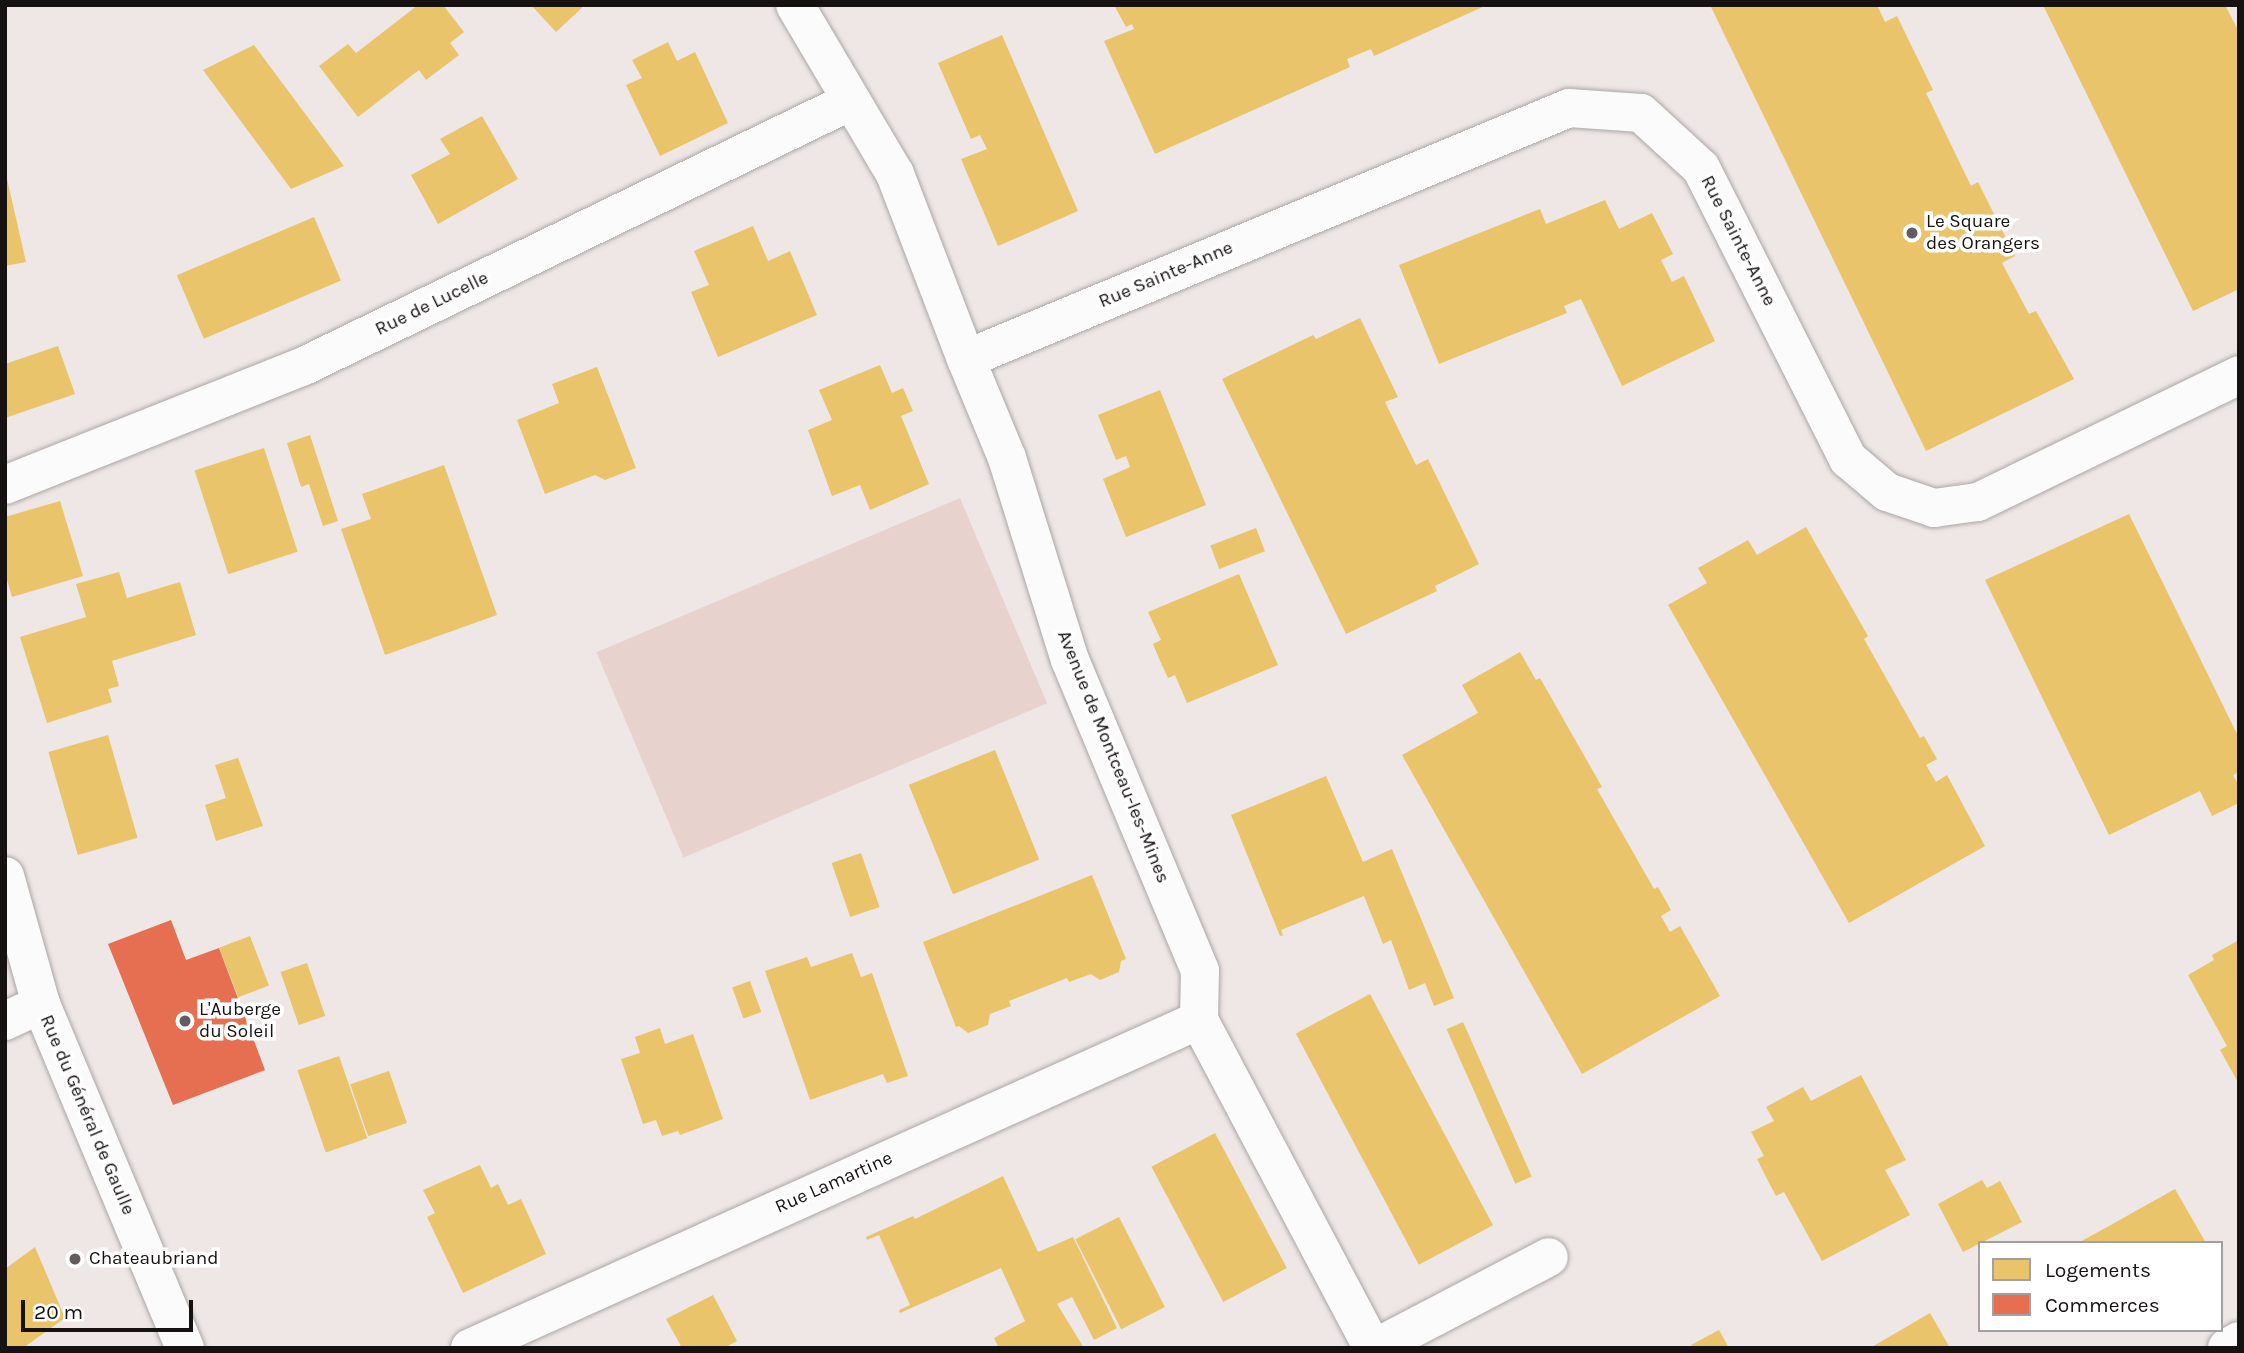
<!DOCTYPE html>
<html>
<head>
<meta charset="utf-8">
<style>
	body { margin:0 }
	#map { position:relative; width:2244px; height:1353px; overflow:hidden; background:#eee7e6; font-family:Karla,sans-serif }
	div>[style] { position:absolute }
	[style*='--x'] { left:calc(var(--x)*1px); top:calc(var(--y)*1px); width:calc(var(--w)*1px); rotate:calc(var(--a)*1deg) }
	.green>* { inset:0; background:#e8d2ce; transform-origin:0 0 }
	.homes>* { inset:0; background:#e9c46a; transform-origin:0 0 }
	.shops>* { inset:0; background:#e76f51 }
	.roads { filter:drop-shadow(0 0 2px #aba6a5) drop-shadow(0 0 2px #aba6a5) }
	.minor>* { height:38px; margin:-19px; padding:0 19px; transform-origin:19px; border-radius:19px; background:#fcfbfb }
	.secondary>* { height:38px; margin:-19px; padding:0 19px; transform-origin:19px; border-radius:19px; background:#fcfbfb }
	.dots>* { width:19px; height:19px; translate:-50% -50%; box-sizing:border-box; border:4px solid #fff; border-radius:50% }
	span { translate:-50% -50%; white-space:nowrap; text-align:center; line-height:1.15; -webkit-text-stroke:7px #fff; paint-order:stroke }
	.poi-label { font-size:19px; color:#161211 }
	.left { translate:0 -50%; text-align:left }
	.street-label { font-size:19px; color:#161211 }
	.frame { position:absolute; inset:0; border:7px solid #161211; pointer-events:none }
	.legend { position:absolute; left:1978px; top:1241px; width:245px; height:91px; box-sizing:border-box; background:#fff; border:2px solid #a2a0a0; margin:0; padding:9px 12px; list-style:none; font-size:21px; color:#161211 }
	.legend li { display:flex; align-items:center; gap:14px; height:35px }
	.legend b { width:35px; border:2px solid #a2a0a0 }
	.scale { position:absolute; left:21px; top:1300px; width:172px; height:32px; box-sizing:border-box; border:4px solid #161211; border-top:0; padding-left:9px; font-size:21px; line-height:24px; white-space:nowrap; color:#161211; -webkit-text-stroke:5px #fff; paint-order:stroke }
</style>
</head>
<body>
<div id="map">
	<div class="green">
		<div style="left:960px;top:498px;width:223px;height:395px;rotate:67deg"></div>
	</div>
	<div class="homes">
		<div style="clip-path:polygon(418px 5px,443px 5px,464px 32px,450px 43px,459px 55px,426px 80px,419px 70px,358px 117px,319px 66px,348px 44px,356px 53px)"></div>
		<div style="clip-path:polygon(531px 5px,585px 5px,556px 32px)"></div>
		<div style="clip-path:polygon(1114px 5px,1487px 5px,1374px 56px,1371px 49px,1347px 59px,1350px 67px,1155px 154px,1104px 41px,1134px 29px,1132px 24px,1126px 27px)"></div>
		<div style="clip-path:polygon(1710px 5px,1877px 5px,1885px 22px,1897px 16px,1933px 90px,1926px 93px,1971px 186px,1978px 182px,2015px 256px,2002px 263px,2029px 314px,2036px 311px,2074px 379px,1926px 451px)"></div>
		<div style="clip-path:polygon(2043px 5px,2225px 5px,2239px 32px,2239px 289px,2193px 311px)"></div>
		<div style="clip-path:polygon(1002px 35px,1078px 211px,998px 246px,961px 159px,987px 149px,980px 135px,971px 139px,938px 63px)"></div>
		<div style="clip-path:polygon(668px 42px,677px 61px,695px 52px,728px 123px,660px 156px,626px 85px,642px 78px,632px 60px)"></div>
		<div style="clip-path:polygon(254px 45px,344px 166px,291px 189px,203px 70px)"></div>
		<div style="clip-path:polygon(482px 116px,518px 179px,438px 224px,411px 175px,450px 154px,440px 139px)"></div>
		<div style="clip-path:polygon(5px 170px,26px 262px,5px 266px)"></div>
		<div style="clip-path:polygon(1605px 200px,1619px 229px,1652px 213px,1673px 254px,1661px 260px,1672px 282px,1684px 276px,1715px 341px,1622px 386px,1581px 299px,1564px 306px,1567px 313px,1439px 364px,1399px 265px,1540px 209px,1546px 224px)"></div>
		<div style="left:314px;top:217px;width:69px;height:149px;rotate:67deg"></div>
		<div style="clip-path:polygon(753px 226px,768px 261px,790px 251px,817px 315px,718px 357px,691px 292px,709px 285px,694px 251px)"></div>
		<div style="clip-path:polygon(1360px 318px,1398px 397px,1385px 402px,1416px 465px,1428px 459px,1479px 564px,1435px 586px,1437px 591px,1346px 634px,1222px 379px,1313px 335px,1316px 339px)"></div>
		<div style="clip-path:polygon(58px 346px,75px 394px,5px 418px,5px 364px)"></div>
		<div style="clip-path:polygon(880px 365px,892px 393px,903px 388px,913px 411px,901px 416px,929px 484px,870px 510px,860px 485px,832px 496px,808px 430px,832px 420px,819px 390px)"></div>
		<div style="clip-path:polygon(597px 367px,636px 468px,605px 480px,595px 475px,545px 494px,517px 420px,559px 403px,552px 384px)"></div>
		<div style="clip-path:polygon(1160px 390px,1206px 505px,1126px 537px,1103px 479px,1130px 467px,1126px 456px,1116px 460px,1098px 415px)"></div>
		<div style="clip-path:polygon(310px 435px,338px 521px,323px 526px,309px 484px,301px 487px,287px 443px)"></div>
		<div style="left:264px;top:448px;width:109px;height:73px;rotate:72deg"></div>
		<div style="clip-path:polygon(444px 465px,497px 615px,385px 655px,341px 529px,371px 519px,362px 494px)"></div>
		<div style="clip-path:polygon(60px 501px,83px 576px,12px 597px,5px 573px,5px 517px)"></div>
		<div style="clip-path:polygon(2129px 514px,2239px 738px,2239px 772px,2233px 775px,2239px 786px,2239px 803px,2212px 816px,2200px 791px,2109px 835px,1985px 580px)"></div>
		<div style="clip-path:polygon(1806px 527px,1868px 636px,1864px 639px,1920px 738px,1924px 736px,1937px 759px,1926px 765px,1936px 782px,1947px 775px,1985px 846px,1849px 923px,1668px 605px,1707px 583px,1698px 568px,1748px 540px,1757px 555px)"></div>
		<div style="left:1256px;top:528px;width:25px;height:49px;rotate:69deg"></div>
		<div style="clip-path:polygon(119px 572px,127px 598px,180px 582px,196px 635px,112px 661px,119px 686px,108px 689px,112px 702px,47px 723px,20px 637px,86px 617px,76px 584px)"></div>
		<div style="clip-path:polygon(1239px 574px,1278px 665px,1187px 703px,1175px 675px,1168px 678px,1161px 663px,1153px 644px,1161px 640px,1148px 612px)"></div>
		<div style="clip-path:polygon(1520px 652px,1536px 680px,1540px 678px,1602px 787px,1597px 789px,1654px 889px,1658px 887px,1671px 910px,1661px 916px,1670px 932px,1680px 926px,1720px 996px,1582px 1074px,1402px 755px,1478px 713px,1462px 685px)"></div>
		<div style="left:108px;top:735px;width:107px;height:62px;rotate:74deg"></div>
		<div style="left:995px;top:750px;width:118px;height:93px;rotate:68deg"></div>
		<div style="clip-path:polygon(238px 758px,263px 826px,216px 841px,205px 805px,226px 798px,215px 765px)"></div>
		<div style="clip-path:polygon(1326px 776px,1363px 862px,1392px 849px,1454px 998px,1434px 1006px,1425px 983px,1409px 990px,1391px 940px,1383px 944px,1364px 896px,1281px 930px,1283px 935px,1280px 936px,1231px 815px)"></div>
		<div style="left:861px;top:853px;width:57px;height:31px;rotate:71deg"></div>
		<div style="clip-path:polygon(1092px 875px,1126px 959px,1121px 961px,1119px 972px,1100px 980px,1091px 974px,1069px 982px,1067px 978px,1009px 1001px,1011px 1006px,990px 1014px,988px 1025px,968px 1033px,959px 1026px,956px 1027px,923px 942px)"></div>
		<div style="left:250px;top:936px;width:53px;height:33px;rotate:69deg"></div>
		<div style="clip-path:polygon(2239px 940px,2239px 1084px,2220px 1050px,2227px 1046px,2188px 975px,2214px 960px,2212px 955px)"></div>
		<div style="clip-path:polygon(852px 953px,861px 977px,872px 973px,908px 1076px,887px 1083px,883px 1074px,810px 1100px,765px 971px,807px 957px,811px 967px)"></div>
		<div style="left:307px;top:963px;width:56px;height:28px;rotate:71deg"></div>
		<div style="left:750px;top:981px;width:33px;height:19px;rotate:70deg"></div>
		<div style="left:1370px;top:994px;width:262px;height:84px;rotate:62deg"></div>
		<div style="left:1463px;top:1022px;width:169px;height:18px;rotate:66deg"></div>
		<div style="clip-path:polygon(660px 1028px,665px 1044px,693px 1034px,723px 1119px,680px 1135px,678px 1131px,662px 1136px,656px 1120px,643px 1124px,621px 1059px,640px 1053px,635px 1037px)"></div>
		<div style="left:339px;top:1056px;width:87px;height:44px;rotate:71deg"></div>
		<div style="left:389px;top:1071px;width:55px;height:41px;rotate:71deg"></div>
		<div style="clip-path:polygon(1861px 1075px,1906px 1160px,1885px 1170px,1910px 1215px,1822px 1261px,1784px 1192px,1776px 1196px,1766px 1177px,1757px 1159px,1764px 1156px,1751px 1132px,1774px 1121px,1766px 1107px,1803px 1087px,1811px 1101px)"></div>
		<div style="left:1215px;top:1133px;width:153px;height:72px;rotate:62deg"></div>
		<div style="clip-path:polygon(480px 1165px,491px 1188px,498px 1184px,508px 1205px,521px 1199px,546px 1254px,463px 1293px,427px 1217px,435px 1213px,423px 1190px)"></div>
		<div style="clip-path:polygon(1003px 1176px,1038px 1252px,1073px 1237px,1117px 1328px,1094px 1340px,1072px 1297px,1057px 1304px,1084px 1348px,999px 1348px,994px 1338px,1025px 1321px,1001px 1268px,900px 1313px,899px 1310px,910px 1305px,879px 1235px,867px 1240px,866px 1237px,913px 1216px,915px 1219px)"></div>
		<div style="clip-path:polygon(1982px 1180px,1987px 1188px,2000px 1181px,2022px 1222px,1963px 1252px,1938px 1204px)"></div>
		<div style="clip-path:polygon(2175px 1189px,2206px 1243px,2078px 1243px,2109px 1226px)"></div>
		<div style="left:1119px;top:1217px;width:101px;height:49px;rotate:63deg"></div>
		<div style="clip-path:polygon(35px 1247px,65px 1318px,23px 1348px,5px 1348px,5px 1269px)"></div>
		<div style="clip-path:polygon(713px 1295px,737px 1341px,724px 1348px,682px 1348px,666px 1319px)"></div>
		<div style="clip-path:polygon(1930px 1313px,1950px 1348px,1870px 1348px)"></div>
		<div style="clip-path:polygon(1719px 1330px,1729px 1348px,1693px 1348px,1691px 1345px)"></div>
	</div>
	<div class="shops">
		<div style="clip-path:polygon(171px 920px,186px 960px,219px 948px,265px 1070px,173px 1105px,108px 944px)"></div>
	</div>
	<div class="roads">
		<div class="minor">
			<div style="--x:795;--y:5;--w:196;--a:59.4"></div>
			<div style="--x:895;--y:174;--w:198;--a:69"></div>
			<div style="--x:966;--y:359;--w:107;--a:67.5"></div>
			<div style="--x:1007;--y:458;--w:212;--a:72.7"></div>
			<div style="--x:1070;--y:660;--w:337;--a:67.3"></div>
			<div style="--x:1200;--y:971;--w:49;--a:91.2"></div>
			<div style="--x:1199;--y:1020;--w:371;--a:62.1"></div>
			<div style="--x:966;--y:359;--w:653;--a:-22.6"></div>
			<div style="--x:1569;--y:108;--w:72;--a:4"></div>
			<div style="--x:1641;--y:113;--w:81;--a:42.5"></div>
			<div style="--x:1701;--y:168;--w:326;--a:63.2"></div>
			<div style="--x:1848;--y:459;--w:51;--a:40.2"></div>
			<div style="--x:1887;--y:492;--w:50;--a:18.8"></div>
			<div style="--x:1934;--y:508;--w:44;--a:-7.8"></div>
			<div style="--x:1978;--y:502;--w:290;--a:-25.9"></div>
			<div style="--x:5;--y:485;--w:320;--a:-21.7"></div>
			<div style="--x:302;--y:367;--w:608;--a:-25.85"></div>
			<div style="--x:5;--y:1021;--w:40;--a:-25"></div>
			<div style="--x:470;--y:1348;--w:799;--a:-24.22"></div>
			<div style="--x:1375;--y:1348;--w:196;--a:-27.6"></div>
			<div style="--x:2227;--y:1348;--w:14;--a:-30"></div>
		</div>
		<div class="secondary">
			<div style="--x:5;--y:876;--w:133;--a:74.3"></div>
			<div style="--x:41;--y:1004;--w:373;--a:67.3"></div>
		</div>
	</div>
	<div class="dots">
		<div style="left:1912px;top:233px;background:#625d5c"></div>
		<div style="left:185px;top:1021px;background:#625d5c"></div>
		<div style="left:75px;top:1259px;background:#625d5c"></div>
	</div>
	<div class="poi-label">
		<span class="left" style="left:1926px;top:233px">Le Square<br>des Orangers</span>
		<span class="left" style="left:199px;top:1021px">L'Auberge<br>du Soleil</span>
		<span class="left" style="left:89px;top:1259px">Chateaubriand</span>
	</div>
	<div class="street-label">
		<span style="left:1738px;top:241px;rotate:63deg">Rue Sainte-Anne</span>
		<span style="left:1166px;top:275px;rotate:-23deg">Rue Sainte-Anne</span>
		<span style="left:432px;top:304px;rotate:-26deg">Rue de Lucelle</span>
		<span style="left:1113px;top:757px;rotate:68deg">Avenue de Montceau-les-Mines</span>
		<span style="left:87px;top:1115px;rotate:67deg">Rue du Général de Gaulle</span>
		<span style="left:834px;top:1183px;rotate:-24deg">Rue Lamartine</span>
	</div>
	<div class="frame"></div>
	<ul class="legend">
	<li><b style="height:19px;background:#e9c46a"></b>Logements</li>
	<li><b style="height:19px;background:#e76f51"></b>Commerces</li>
	</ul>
	<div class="scale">20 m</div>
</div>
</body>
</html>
